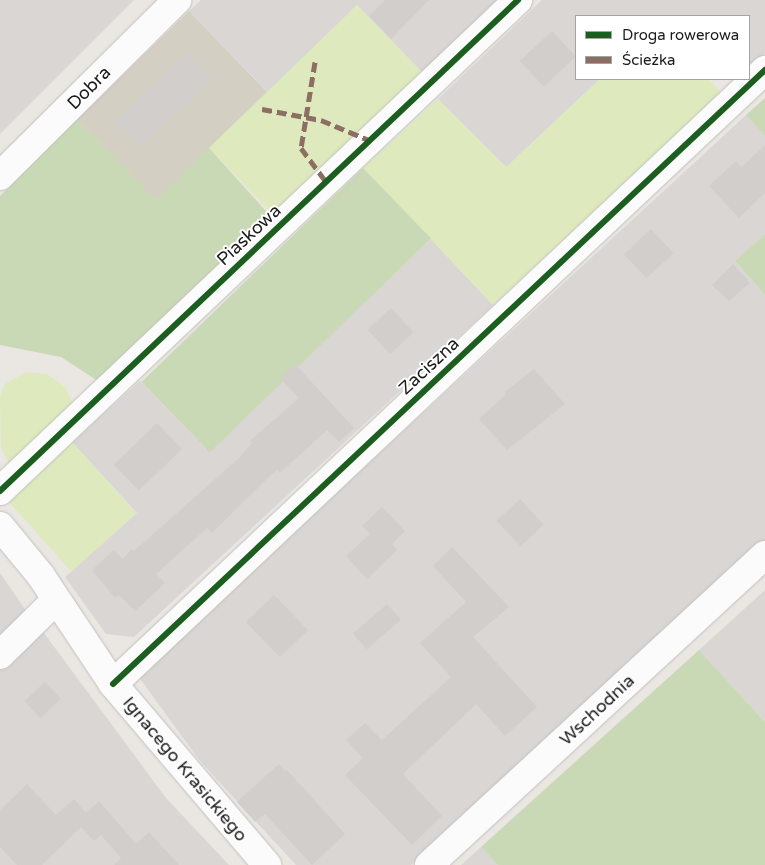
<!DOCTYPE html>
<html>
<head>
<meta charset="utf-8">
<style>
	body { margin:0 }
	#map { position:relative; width:765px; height:865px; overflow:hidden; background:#eae6e2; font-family:"Varela Round",sans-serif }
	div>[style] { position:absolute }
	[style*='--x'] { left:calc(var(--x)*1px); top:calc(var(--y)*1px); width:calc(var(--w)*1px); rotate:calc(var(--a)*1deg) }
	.residential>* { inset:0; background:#d9d6d4 }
	.construction>* { inset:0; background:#d4cfc3; transform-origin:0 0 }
	.grass>* { inset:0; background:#dee9be; transform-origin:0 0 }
	.forest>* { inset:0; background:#cad9b5; transform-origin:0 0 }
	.building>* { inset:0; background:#d2cecb; transform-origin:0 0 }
	.roads { filter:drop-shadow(0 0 1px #c2c1bf) drop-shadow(0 0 1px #c2c1bf) }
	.street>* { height:28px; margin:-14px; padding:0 14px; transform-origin:14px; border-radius:14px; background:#fcfbfb }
	.quiet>* { height:5px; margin-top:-2.5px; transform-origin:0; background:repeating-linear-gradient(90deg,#8d6e63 0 10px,transparent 0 15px) }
	.cycleway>* { height:6px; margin:-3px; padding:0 3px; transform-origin:3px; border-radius:3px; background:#1b5e20 }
	span { translate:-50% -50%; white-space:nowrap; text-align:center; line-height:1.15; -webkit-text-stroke:4px #fff; paint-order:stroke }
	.street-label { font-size:18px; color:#1b1b1b }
	.legend { position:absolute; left:575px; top:15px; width:175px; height:65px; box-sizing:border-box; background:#fff; border:1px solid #a4a4a4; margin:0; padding:6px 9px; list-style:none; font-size:15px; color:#1b1b1b }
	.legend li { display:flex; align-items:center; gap:10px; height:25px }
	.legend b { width:25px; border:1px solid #a4a4a4 }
</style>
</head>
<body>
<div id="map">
	<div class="residential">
		<div style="clip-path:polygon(0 0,134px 0,0 134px)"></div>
		<div style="clip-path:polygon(201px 0,497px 0,422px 72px,357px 5px,268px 92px,189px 11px)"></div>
		<div style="clip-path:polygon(542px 0,765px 0,765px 53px,749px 68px,749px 16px,576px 16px,576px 79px,600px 79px,506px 167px,438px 99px)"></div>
		<div style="clip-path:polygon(746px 115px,765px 136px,765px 234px,735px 261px,765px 295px,765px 541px,411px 865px,296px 865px,200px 761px,138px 676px)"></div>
		<div style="clip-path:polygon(431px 239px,493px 305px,134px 637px,106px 634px,65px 577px,137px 513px,72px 442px,140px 381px,206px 449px)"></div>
		<div style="clip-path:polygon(0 573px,29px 615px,0 643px)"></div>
		<div style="clip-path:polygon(765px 590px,765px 722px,699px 650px)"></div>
		<div style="clip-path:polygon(41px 629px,166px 798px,229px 865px,0 865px,0 669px)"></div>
		<div style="clip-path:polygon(481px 847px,498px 865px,461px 865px)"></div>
	</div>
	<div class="construction">
		<div style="left:189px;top:11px;width:113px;height:156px;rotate:46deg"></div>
	</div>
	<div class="grass">
		<div style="left:357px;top:5px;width:97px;height:206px;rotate:46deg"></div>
		<div style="clip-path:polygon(600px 79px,708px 79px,722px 93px,493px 305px,363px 168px,438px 99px,506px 167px)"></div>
		<div style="clip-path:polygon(26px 372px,47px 374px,65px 387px,73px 405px,10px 466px,1px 447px,0 396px,5px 384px)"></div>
		<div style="left:72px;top:442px;width:96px;height:87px;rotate:48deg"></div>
	</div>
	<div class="forest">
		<div style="clip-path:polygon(765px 98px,765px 136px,746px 115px)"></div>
		<div style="clip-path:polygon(77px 119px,156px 199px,209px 148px,274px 220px,98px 381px,61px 357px,0 345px,0 196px)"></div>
		<div style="left:363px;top:168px;width:98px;height:308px;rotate:46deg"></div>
		<div style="clip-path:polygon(765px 234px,765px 295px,735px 261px)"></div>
		<div style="clip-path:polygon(699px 650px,765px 722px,765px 865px,498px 865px,481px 847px)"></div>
	</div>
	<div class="building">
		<div style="clip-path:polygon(385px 0,429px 0,391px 39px,369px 16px)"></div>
		<div style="left:552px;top:31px;width:35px;height:44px;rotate:47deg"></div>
		<div style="left:187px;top:52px;width:37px;height:100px;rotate:46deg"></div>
		<div style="clip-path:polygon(765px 145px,765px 193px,739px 218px,709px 186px,736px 161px,742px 167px)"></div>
		<div style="left:651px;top:229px;width:33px;height:37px;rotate:47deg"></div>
		<div style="clip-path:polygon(733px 264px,750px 283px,729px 301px,712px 285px)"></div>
		<div style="left:391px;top:308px;width:33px;height:32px;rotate:47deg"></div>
		<div style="clip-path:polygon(295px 364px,354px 428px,339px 442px,327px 430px,280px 473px,277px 470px,270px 476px,212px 533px,207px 528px,156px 574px,165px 583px,135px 611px,119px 595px,115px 598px,92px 570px,114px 550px,122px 559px,132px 549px,134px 551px,239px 458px,252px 443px,250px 441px,299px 398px,280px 378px)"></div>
		<div style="clip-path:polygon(534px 369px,565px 404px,507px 450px,479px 419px,506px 394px,505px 392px)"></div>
		<div style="left:157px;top:423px;width:36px;height:60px;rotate:46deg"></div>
		<div style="left:520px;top:499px;width:35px;height:32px;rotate:47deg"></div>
		<div style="clip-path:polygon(382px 507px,405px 531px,392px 544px,397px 550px,367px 579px,346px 556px,370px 534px,362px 526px)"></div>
		<div style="clip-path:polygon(452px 547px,509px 607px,473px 637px,537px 707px,505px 736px,476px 704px,403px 774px,442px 816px,412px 845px,345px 775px,363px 758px,346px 740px,365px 723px,382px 740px,451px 677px,420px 643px,466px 602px,433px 566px)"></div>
		<div style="left:274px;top:595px;width:49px;height:39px;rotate:46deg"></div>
		<div style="left:387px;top:604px;width:21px;height:45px;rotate:49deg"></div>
		<div style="left:45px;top:682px;width:23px;height:28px;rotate:47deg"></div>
		<div style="clip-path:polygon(279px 764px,285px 771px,287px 770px,345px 834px,312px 865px,265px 814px,255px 822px,237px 802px)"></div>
		<div style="clip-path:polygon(27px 784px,56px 815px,74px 799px,86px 813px,99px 801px,136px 844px,149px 832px,179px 865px,114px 865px,121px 858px,101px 835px,94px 841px,81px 827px,42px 865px,17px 865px,0 847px,0 810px)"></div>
	</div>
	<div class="roads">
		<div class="street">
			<div style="--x:0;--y:176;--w:250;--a:-44.8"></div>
			<div style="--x:0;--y:491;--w:714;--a:-43.47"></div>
			<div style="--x:0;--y:526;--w:65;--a:50.6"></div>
			<div style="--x:41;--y:576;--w:130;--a:56.3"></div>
			<div style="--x:113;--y:684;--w:238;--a:49.6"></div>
			<div style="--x:0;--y:655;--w:78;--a:-44.5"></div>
			<div style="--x:113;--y:684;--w:896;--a:-43.28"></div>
			<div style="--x:429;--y:865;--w:457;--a:-42.7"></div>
		</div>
	</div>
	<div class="quiet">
		<div style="--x:315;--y:62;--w:87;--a:99.2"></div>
		<div style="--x:301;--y:148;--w:44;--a:53.4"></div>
		<div style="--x:262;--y:109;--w:60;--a:10.6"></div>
		<div style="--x:321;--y:120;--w:54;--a:22.8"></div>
	</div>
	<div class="cycleway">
		<div style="--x:0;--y:491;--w:714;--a:-43.47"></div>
		<div style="--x:113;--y:684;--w:896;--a:-43.28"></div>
	</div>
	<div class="street-label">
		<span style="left:89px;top:88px;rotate:-45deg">Dobra</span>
		<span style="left:249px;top:235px;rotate:-43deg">Piaskowa</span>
		<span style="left:429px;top:366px;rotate:-43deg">Zaciszna</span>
		<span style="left:597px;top:710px;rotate:-43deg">Wschodnia</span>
		<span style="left:185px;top:769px;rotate:50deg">Ignacego Krasickiego</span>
	</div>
	<ul class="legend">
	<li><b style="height:6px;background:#1b5e20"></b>Droga rowerowa</li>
	<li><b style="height:6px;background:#8d6e63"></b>Ścieżka</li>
	</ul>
</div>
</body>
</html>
